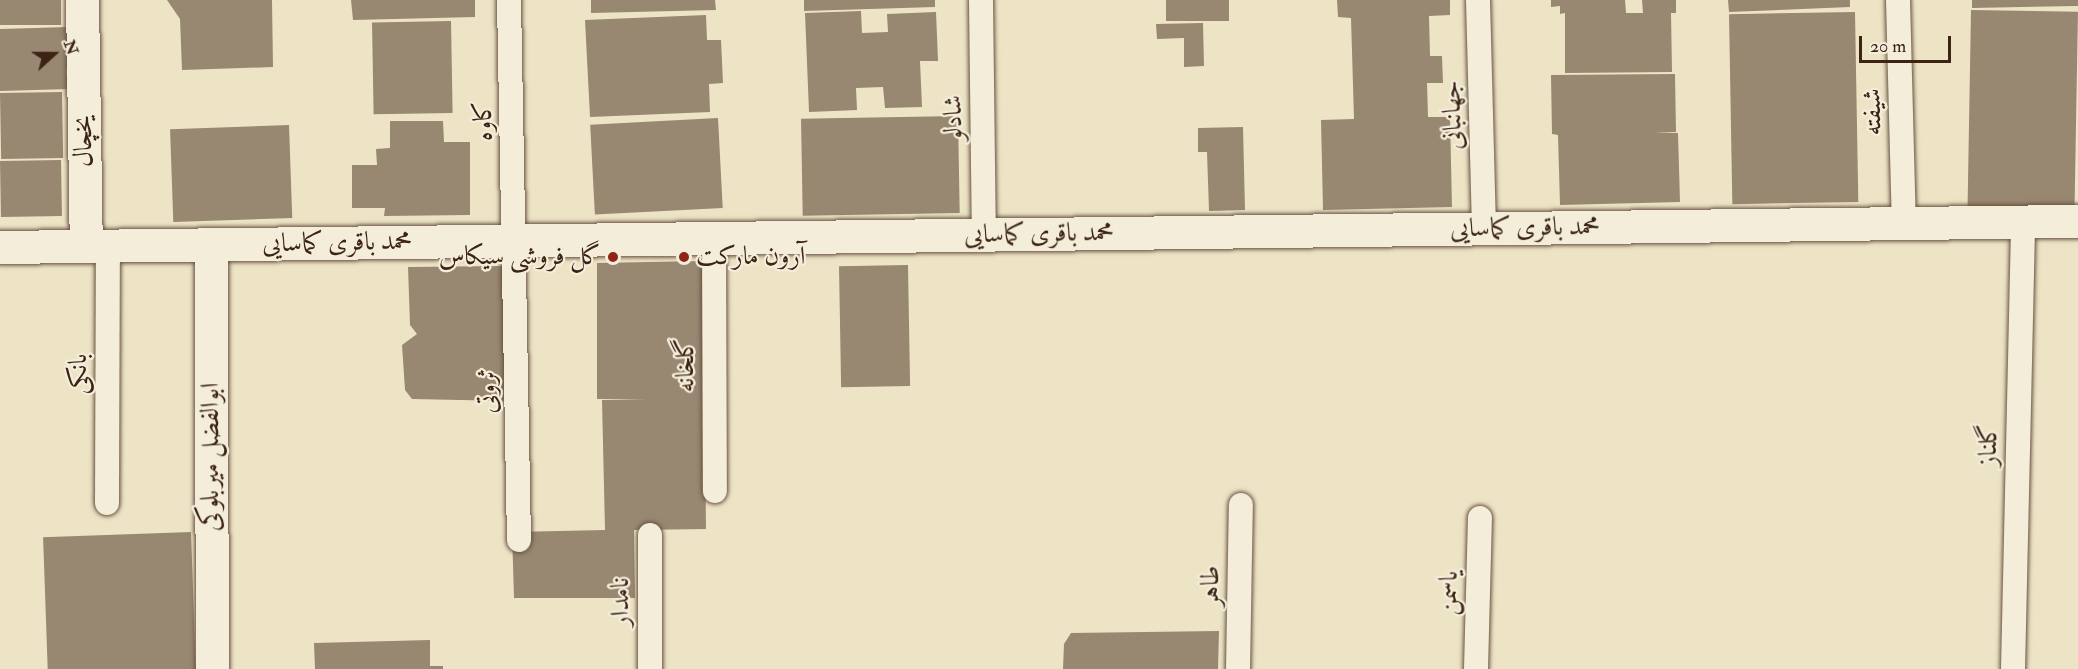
<!DOCTYPE html>
<html>
<head>
<meta charset="utf-8">
<style>
	body { margin:0 }
	#map { position:relative; width:2078px; height:669px; overflow:hidden; background:#ede4c6; font-family:"IM FELL Double Pica",Amiri,serif }
	div>[style] { position:absolute }
	[style*='--x'] { left:calc(var(--x)*1px); top:calc(var(--y)*1px); width:calc(var(--w)*1px); rotate:calc(var(--a)*1deg) }
	.building>* { inset:0; background:#988771; transform-origin:0 0 }
	.roads { filter:drop-shadow(0 0 2px #685340) drop-shadow(0 0 2px #685340) }
	.street>* { height:24px; margin:-12px; padding:0 12px; transform-origin:12px; border-radius:12px; background:#f3edda }
	.secondary>* { height:33px; margin:-16.5px; padding:0 16.5px; transform-origin:16.5px; border-radius:16.5px; background:#f3edda }
	.dots>* { width:16px; height:16px; translate:-50% -50%; box-sizing:border-box; border:3px solid #f3edda; border-radius:50% }
	span { translate:-50% -50%; white-space:nowrap; text-align:center; line-height:1.15; -webkit-text-stroke:4.5px #f3edda; paint-order:stroke }
	.street-label { font-size:26px; color:#3c2314 }
	.poi-label { font-size:26px; color:#3c2314 }
	.right { translate:-100% -50%; text-align:right }
	.left { translate:0 -50%; text-align:left }
	.north { position:absolute; left:24px; top:24px; width:60px; height:60px; -webkit-text-stroke:4px #f3edda; paint-order:stroke; rotate:69deg; font-size:16px; font-weight:700; line-height:24px; text-align:center; color:#3c2314 }
	.north::after { content:''; display:block; margin:auto; width:21px; height:27px; background:#3c2314; clip-path:polygon(50% 0,100% 100%,50% 72%,0 100%) }
	.scale { position:absolute; left:1859px; top:36px; width:92px; height:27px; box-sizing:border-box; border:3px solid #3c2314; border-top:0; padding-left:8px; font-size:18px; line-height:21px; white-space:nowrap; color:#3c2314; -webkit-text-stroke:4px #f3edda; paint-order:stroke }
</style>
</head>
<body>
<div id="map">
	<div class="building">
		<div style="left:0;top:0;width:61px;height:25px"></div>
		<div style="clip-path:polygon(167px 0,272px 0,273px 67px,182px 70px,180px 19px)"></div>
		<div style="clip-path:polygon(351px 0,475px 0,475px 17px,353px 20px)"></div>
		<div style="clip-path:polygon(591px 0,715px 0,716px 10px,591px 13px)"></div>
		<div style="clip-path:polygon(804px 0,935px 0,935px 7px,804px 11px)"></div>
		<div style="left:1166px;top:0;width:63px;height:21px"></div>
		<div style="clip-path:polygon(1337px 0,1450px 0,1450px 15px,1429px 16px,1430px 56px,1442px 56px,1443px 83px,1427px 83px,1428px 117px,1450px 117px,1452px 207px,1323px 210px,1321px 120px,1354px 119px,1351px 18px,1338px 17px)"></div>
		<div style="clip-path:polygon(1551px 0,1625px 0,1626px 13px,1643px 13px,1642px 0,1676px 0,1676px 13px,1671px 13px,1672px 72px,1565px 73px,1565px 13px,1560px 14px,1560px 6px,1551px 7px)"></div>
		<div style="clip-path:polygon(1728px 0,1850px 0,1850px 7px,1729px 12px)"></div>
		<div style="clip-path:polygon(1972px 0,2078px 0,2078px 6px,1972px 8px)"></div>
		<div style="left:1971px;top:10px;width:107px;height:196px;rotate:1deg"></div>
		<div style="clip-path:polygon(861px 11px,862px 33px,888px 32px,887px 14px,936px 12px,938px 61px,920px 61px,922px 107px,885px 108px,883px 87px,856px 88px,857px 110px,809px 112px,805px 13px)"></div>
		<div style="left:1855px;top:12px;width:190px;height:126px;rotate:89deg"></div>
		<div style="clip-path:polygon(706px 15px,707px 40px,721px 40px,723px 83px,709px 84px,710px 112px,590px 117px,585px 20px)"></div>
		<div style="left:451px;top:21px;width:92px;height:79px;rotate:89deg"></div>
		<div style="clip-path:polygon(1203px 23px,1204px 66px,1184px 67px,1184px 38px,1157px 39px,1156px 24px)"></div>
		<div style="clip-path:polygon(68px 27px,68px 41px,63px 44px,70px 57px,66px 72px,70px 89px,0 91px,0 29px)"></div>
		<div style="clip-path:polygon(1675px 74px,1676px 132px,1654px 133px,1678px 133px,1680px 202px,1560px 205px,1558px 135px,1552px 134px,1551px 75px)"></div>
		<div style="left:62px;top:92px;width:66px;height:62px;rotate:89deg"></div>
		<div style="left:958px;top:116px;width:97px;height:157px;rotate:89deg"></div>
		<div style="left:718px;top:118px;width:90px;height:128px;rotate:87deg"></div>
		<div style="clip-path:polygon(390px 121px,443px 121px,444px 142px,470px 142px,470px 215px,384px 216px,385px 208px,352px 208px,352px 165px,377px 165px,376px 149px,390px 148px)"></div>
		<div style="left:289px;top:125px;width:93px;height:119px;rotate:88deg"></div>
		<div style="clip-path:polygon(1243px 127px,1245px 210px,1209px 211px,1207px 152px,1198px 152px,1198px 128px)"></div>
		<div style="left:61px;top:160px;width:56px;height:61px;rotate:89deg"></div>
		<div style="clip-path:polygon(703px 261px,706px 529px,634px 530px,635px 598px,514px 598px,512px 532px,605px 530px,602px 400px,647px 399px,597px 399px,597px 263px)"></div>
		<div style="left:908px;top:265px;width:121px;height:69px;rotate:89deg"></div>
		<div style="clip-path:polygon(502px 266px,509px 401px,412px 399px,405px 390px,402px 345px,417px 334px,410px 325px,408px 267px)"></div>
		<div style="left:191px;top:532px;width:137px;height:148px;rotate:88deg"></div>
		<div style="clip-path:polygon(1219px 631px,1218px 669px,1063px 669px,1064px 644px,1071px 633px)"></div>
		<div style="clip-path:polygon(430px 640px,430px 666px,443px 666px,443px 669px,315px 669px,314px 643px)"></div>
	</div>
	<div class="roads">
		<div class="street">
			<div style="--x:509;--y:0;--w:540;--a:88.94"></div>
			<div style="--x:981;--y:0;--w:235;--a:89.3"></div>
			<div style="--x:1478;--y:0;--w:228;--a:88.5"></div>
			<div style="--x:1898;--y:0;--w:223;--a:88.5"></div>
			<div style="--x:714;--y:238;--w:253;--a:89.8"></div>
			<div style="--x:107;--y:503;--w:257;--a:-89.8"></div>
			<div style="--x:650;--y:535;--w:134;--a:90"></div>
			<div style="--x:1238;--y:669;--w:164;--a:-89"></div>
			<div style="--x:1476;--y:669;--w:151;--a:-88.5"></div>
			<div style="--x:2013;--y:669;--w:447;--a:-88.7"></div>
		</div>
		<div class="secondary">
			<div style="--x:82;--y:0;--w:246;--a:89.1"></div>
			<div style="--x:211;--y:244;--w:425;--a:89.9"></div>
			<div style="--x:0;--y:247;--w:2078;--a:-0.72"></div>
		</div>
	</div>
	<div class="dots">
		<div style="left:613px;top:257px;background:#8f2418"></div>
		<div style="left:684px;top:257px;background:#8f2418"></div>
	</div>
	<div class="street-label">
		<span style="left:1873px;top:112px;rotate:-91deg">شیفته</span>
		<span style="left:1453px;top:115px;rotate:-92deg">جهانبانی</span>
		<span style="left:954px;top:118px;rotate:-91deg">شادلو</span>
		<span style="left:484px;top:121px;rotate:-91deg">کاوه</span>
		<span style="left:84px;top:141px;rotate:-91deg">یخچال</span>
		<span style="left:1525px;top:228px;rotate:-1deg">محمد باقری کماسایی</span>
		<span style="left:1039px;top:234px;rotate:-1deg">محمد باقری کماسایی</span>
		<span style="left:337px;top:243px;rotate:-1deg">محمد باقری کماسایی</span>
		<span style="left:686px;top:365px;rotate:-90deg">گلخانه</span>
		<span style="left:79px;top:374px;rotate:-90deg">بانکی</span>
		<span style="left:488px;top:391px;rotate:-91deg">ثروتی</span>
		<span style="left:1989px;top:445px;rotate:-89deg">گلناز</span>
		<span style="left:211px;top:457px;rotate:-90deg">ابوالفضل میربلوکی</span>
		<span style="left:1211px;top:586px;rotate:-89deg">طاهر</span>
		<span style="left:1449px;top:593px;rotate:-88deg">یاسمن</span>
		<span style="left:621px;top:602px;rotate:-90deg">نامدار</span>
	</div>
	<div class="poi-label">
		<span class="right" style="left:601px;top:257px">گل فروشی سیکاس</span>
		<span class="left" style="left:696px;top:257px">آرون مارکت</span>
	</div>
	<div class="north">N</div>
	<div class="scale">20 m</div>
</div>
</body>
</html>
